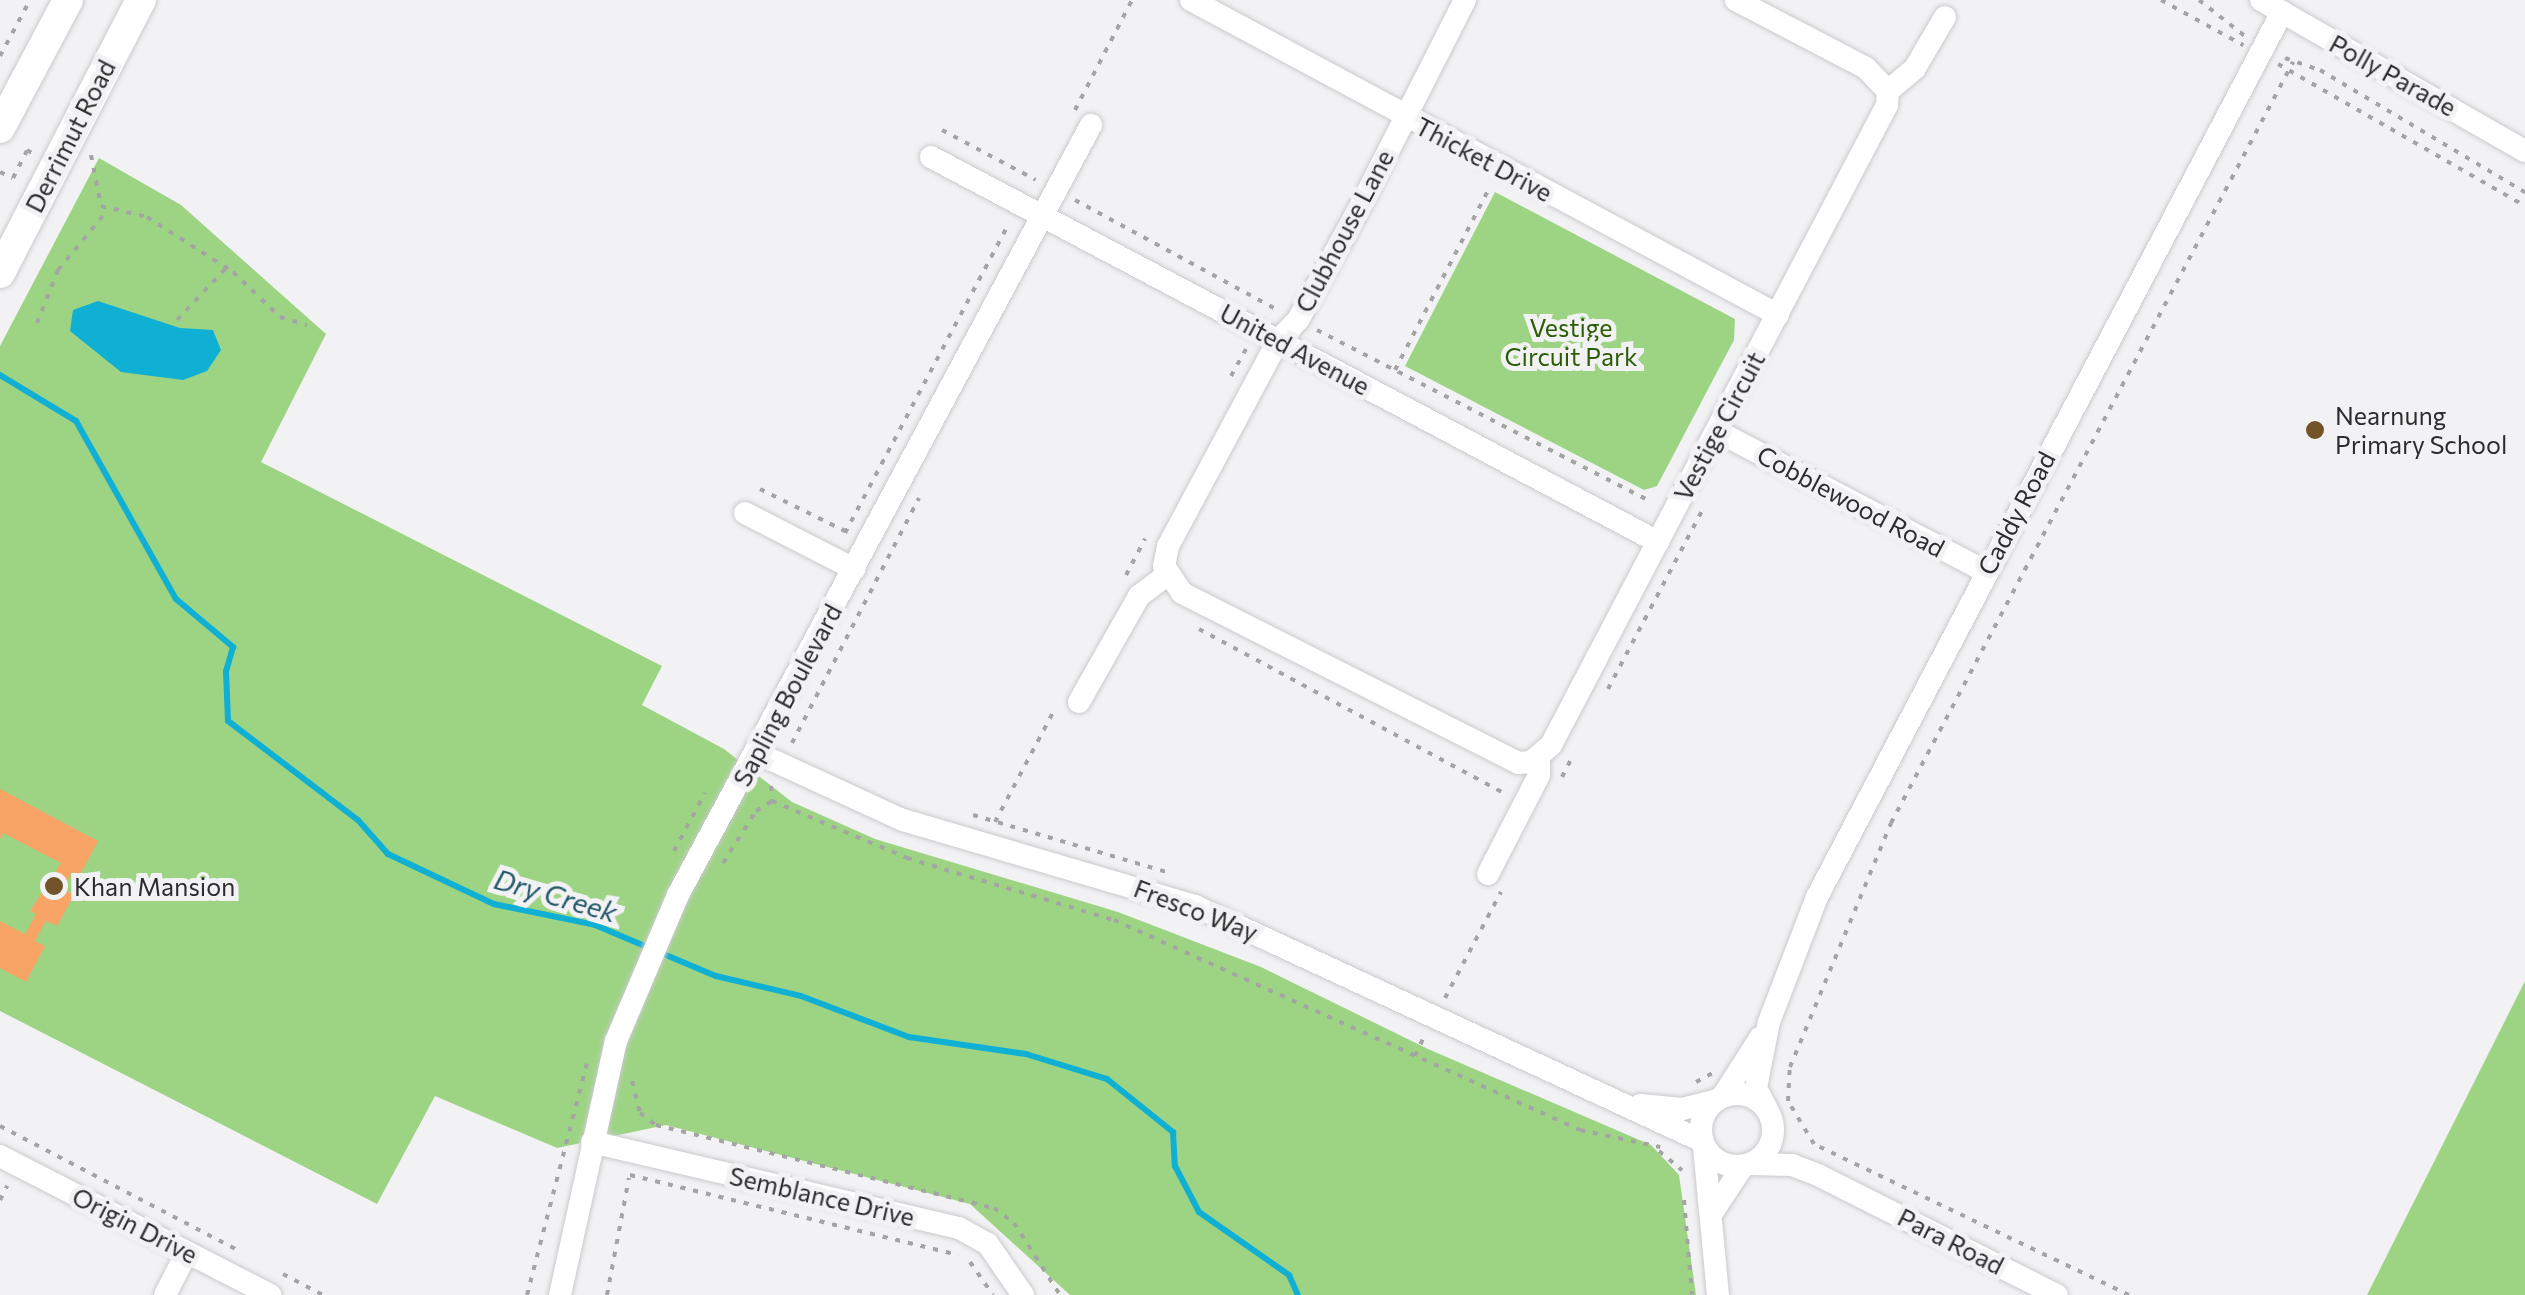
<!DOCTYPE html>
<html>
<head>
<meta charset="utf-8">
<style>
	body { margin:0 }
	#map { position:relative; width:2525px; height:1295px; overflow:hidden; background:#f2f2f4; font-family:Commissioner,sans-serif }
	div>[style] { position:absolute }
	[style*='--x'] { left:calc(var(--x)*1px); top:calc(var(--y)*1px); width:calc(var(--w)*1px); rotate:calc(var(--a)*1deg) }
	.green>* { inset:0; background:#9dd484 }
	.water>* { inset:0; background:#10afd4 }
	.stream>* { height:6px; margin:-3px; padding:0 3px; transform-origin:3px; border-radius:3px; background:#10afd4 }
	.building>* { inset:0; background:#f7a466 }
	.path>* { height:4px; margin-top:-2px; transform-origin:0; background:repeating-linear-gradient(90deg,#a4a4a5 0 5px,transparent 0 13px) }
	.roads { filter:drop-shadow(0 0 2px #cacacc) drop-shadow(0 0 2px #cacacc) }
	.minor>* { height:22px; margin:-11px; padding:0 11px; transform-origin:11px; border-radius:11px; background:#fff }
	.minor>.ring { margin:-11px; padding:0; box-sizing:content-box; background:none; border:22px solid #fff; border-radius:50% }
	.major>* { height:30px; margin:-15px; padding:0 15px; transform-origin:15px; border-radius:15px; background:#fff }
	.dots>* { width:28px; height:28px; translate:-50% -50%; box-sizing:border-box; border:5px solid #f2f2f4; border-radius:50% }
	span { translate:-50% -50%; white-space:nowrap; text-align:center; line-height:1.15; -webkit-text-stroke:10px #f2f2f4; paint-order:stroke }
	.street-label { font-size:25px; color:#2b2c2c }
	.park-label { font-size:25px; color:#2b5d05 }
	.poi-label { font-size:25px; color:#2b2c2c }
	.left { translate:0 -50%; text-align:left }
	.water-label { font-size:28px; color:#225969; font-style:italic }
</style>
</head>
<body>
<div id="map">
	<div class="green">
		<div style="clip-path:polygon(99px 158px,181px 205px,326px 334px,261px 462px,662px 666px,642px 705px,724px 749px,792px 802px,875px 839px,1118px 912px,1261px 967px,1428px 1049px,1651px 1145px,1679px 1175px,1696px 1295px,1070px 1295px,970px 1204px,666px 1125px,557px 1148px,435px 1096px,377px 1204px,0 1011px,0 346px)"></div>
		<div style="clip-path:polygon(1495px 192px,1735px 319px,1734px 340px,1657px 486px,1644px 490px,1405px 366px)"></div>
		<div style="clip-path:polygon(2525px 981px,2525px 1295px,2367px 1295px)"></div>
	</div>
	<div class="water">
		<div style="clip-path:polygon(98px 301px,180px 328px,213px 330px,221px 350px,207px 371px,183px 380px,121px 372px,70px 331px,73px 310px)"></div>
	</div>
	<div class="stream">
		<div style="--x:0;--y:375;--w:89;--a:31.2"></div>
		<div style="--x:76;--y:421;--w:204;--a:60.7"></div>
		<div style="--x:176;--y:599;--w:75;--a:40.1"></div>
		<div style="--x:233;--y:647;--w:25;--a:106"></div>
		<div style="--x:226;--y:671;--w:50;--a:87.7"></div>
		<div style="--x:228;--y:721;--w:163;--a:37.3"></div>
		<div style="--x:358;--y:820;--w:45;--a:48.6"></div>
		<div style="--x:388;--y:854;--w:117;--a:25.3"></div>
		<div style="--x:494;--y:904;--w:103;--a:11.7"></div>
		<div style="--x:595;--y:925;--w:131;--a:22.9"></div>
		<div style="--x:716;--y:976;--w:87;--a:13.2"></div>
		<div style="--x:801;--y:996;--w:116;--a:20.8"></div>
		<div style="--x:909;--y:1037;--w:118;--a:8.3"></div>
		<div style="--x:1026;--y:1054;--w:85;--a:17.2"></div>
		<div style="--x:1107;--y:1079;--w:85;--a:38.8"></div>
		<div style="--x:1173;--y:1132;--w:34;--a:87"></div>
		<div style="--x:1175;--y:1166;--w:52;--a:62.4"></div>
		<div style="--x:1199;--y:1212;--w:110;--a:35"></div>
		<div style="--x:1289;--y:1275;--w:22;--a:66"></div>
	</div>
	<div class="building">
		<div style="clip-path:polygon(0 789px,98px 841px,80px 875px,72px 872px,63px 889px,74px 895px,57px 926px,46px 921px,35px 941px,45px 946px,26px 982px,0 968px,0 921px,25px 934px,36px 914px,30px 911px,61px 863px,3px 833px,0 839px)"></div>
	</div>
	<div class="path">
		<div style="--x:2161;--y:0;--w:94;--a:28.8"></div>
		<div style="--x:2199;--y:0;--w:60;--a:38.2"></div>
		<div style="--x:0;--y:56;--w:64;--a:-61.8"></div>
		<div style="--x:2285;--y:58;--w:37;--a:19"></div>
		<div style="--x:2320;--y:70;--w:239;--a:30.8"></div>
		<div style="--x:2278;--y:64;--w:285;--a:29.9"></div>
		<div style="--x:1075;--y:110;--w:124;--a:-62.6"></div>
		<div style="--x:942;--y:130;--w:106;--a:28"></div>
		<div style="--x:91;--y:155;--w:52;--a:78.9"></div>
		<div style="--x:101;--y:206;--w:47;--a:13.4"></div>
		<div style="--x:147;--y:217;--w:102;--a:32.6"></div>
		<div style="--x:233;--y:272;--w:65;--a:43.8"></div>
		<div style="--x:280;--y:317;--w:28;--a:17"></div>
		<div style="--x:0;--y:172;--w:14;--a:25"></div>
		<div style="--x:13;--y:178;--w:31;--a:-63"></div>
		<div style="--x:27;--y:150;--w:6;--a:31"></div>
		<div style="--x:1075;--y:200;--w:231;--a:28.5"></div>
		<div style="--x:177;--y:320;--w:70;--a:-46.7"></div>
		<div style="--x:37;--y:323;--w:57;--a:-68.4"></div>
		<div style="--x:58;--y:270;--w:77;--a:-50.3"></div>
		<div style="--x:1317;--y:330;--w:376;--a:27.2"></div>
		<div style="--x:1395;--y:370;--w:206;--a:-62.6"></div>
		<div style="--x:1231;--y:376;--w:31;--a:-61"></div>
		<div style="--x:760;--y:489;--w:95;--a:26.3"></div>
		<div style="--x:845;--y:533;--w:351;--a:-62.1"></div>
		<div style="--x:1126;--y:575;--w:41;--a:-62.2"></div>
		<div style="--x:1199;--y:629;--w:345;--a:28.3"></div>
		<div style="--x:1608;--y:689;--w:201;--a:-62.2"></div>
		<div style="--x:792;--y:743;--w:276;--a:-62.6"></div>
		<div style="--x:1562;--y:777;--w:25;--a:-63"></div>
		<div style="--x:771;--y:786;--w:15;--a:86"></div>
		<div style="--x:772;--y:801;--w:147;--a:22.9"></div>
		<div style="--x:907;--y:858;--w:216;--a:16.7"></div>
		<div style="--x:1114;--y:920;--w:511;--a:24.26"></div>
		<div style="--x:1580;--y:1130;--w:82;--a:12"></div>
		<div style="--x:973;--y:815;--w:205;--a:16.4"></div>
		<div style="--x:995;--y:822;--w:130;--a:-62.1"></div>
		<div style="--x:674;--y:851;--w:66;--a:-61.9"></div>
		<div style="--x:723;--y:863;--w:62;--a:-57.6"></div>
		<div style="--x:756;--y:811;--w:19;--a:-32"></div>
		<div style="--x:1445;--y:998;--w:120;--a:-62.2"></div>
		<div style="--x:1415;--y:1056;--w:21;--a:-65"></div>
		<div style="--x:632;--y:1081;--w:33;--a:76"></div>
		<div style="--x:640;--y:1113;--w:20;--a:37"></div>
		<div style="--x:656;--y:1125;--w:348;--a:13.8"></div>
		<div style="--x:994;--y:1208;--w:25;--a:37"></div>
		<div style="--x:1014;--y:1223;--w:85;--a:57.4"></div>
		<div style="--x:1696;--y:1082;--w:19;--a:-28"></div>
		<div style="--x:0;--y:1126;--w:270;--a:27.6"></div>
		<div style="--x:1659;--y:1151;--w:30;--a:40"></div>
		<div style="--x:630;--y:1175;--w:338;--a:13.7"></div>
		<div style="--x:0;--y:1200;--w:16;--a:-63"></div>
		<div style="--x:1684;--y:1200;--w:95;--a:85.2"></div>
		<div style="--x:970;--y:1262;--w:40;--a:55.1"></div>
		<div style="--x:283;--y:1274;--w:45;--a:27.7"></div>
		<div style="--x:527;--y:1295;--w:240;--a:-75.5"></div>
		<div style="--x:607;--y:1295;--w:119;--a:-79.4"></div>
		<div style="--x:2129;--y:1295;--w:349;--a:-154.4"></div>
		<div style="--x:1814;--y:1144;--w:50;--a:-121.2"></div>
		<div style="--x:1788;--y:1101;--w:34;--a:-87"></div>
		<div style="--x:1790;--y:1067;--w:264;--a:-67.5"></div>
		<div style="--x:1891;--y:823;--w:861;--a:-62.15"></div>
	</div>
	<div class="roads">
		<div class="minor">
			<div style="--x:1191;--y:0;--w:666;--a:28.22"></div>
			<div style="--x:1465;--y:0;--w:230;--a:116.9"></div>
			<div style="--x:1361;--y:205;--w:131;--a:118.7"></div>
			<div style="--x:1298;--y:320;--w:29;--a:134"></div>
			<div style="--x:1278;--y:341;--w:233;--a:118.2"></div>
			<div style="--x:1168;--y:546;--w:20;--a:101"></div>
			<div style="--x:1164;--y:566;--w:32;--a:56"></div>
			<div style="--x:1182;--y:593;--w:377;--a:26.8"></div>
			<div style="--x:1518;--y:763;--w:13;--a:-4"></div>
			<div style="--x:1531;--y:762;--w:26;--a:-40"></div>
			<div style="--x:1551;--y:745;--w:723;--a:-62.3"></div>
			<div style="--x:1887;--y:105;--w:14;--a:-86"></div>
			<div style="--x:1888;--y:91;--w:32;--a:-134"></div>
			<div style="--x:1866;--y:68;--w:147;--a:-152.4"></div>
			<div style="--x:2261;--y:0;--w:304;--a:29.8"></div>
			<div style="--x:1888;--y:91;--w:35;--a:-40"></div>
			<div style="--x:1915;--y:68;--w:59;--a:-59.5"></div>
			<div style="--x:931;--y:157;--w:823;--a:27.9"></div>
			<div style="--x:1717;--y:431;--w:302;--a:27.6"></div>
			<div style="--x:745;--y:513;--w:123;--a:27.2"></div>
			<div style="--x:1079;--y:702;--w:122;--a:-60.5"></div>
			<div style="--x:1139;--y:596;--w:34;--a:-37"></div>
			<div style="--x:757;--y:753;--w:161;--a:24.7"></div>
			<div style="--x:903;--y:820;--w:304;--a:16.4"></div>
			<div style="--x:1195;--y:906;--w:559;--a:24.87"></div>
			<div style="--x:1488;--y:874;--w:111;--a:-62.7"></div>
			<div style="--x:1539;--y:775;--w:18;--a:-90"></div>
			<div class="ring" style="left:1701px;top:1094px;width:50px;height:50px"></div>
			<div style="--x:1723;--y:1096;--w:69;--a:-57.5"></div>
			<div style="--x:1640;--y:1105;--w:42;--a:5.4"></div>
			<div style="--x:1682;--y:1109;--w:32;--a:-14"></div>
			<div style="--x:1767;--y:1109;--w:24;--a:-118"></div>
			<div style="--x:1756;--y:1088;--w:67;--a:-78.9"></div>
			<div style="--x:1769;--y:1022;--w:134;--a:-69"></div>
			<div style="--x:1817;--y:897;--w:1000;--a:-62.28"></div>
			<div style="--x:592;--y:1142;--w:377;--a:13.2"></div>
			<div style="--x:959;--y:1228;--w:33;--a:29"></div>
			<div style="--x:988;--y:1244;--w:62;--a:55.5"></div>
			<div style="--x:1704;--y:1147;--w:149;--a:84.6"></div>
			<div style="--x:0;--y:1156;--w:304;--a:27.2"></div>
			<div style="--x:1751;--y:1164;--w:41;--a:1.4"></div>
			<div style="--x:1792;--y:1165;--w:30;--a:21"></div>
			<div style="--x:1820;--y:1176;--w:265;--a:26.7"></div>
			<div style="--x:1712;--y:1213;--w:56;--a:-56.6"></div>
			<div style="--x:165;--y:1295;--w:48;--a:-62.9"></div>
			<div style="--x:560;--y:1295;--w:260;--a:-77.6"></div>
			<div style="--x:616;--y:1041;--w:159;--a:-67"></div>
			<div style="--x:678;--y:895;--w:874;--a:-61.79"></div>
		</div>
		<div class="major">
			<div style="--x:0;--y:128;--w:145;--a:-62"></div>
			<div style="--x:0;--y:273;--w:307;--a:-62.7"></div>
		</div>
	</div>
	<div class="dots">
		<div style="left:2315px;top:430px;background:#735329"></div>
		<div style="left:54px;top:886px;background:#735329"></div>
	</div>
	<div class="street-label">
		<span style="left:2393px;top:75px;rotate:29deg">Polly Parade</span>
		<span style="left:70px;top:136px;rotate:-63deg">Derrimut Road</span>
		<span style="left:1484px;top:159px;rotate:28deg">Thicket Drive</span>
		<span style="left:1344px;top:231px;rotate:-62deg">Clubhouse Lane</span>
		<span style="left:1295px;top:349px;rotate:28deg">United Avenue</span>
		<span style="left:1719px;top:426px;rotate:-62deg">Vestige Circuit</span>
		<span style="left:1851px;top:501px;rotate:28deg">Cobblewood Road</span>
		<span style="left:2016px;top:513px;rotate:-62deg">Caddy Road</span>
		<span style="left:787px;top:695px;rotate:-62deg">Sapling Boulevard</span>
		<span style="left:1196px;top:910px;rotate:21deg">Fresco Way</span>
		<span style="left:822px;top:1196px;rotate:13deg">Semblance Drive</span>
		<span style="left:135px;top:1225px;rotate:27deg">Origin Drive</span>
		<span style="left:1951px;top:1241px;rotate:27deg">Para Road</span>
	</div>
	<div class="park-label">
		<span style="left:1571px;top:342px">Vestige<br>Circuit Park</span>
	</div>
	<div class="poi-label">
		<span class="left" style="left:2335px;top:430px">Nearnung<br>Primary School</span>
		<span class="left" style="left:74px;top:886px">Khan Mansion</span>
	</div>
	<div class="water-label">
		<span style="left:556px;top:895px;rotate:16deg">Dry Creek</span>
	</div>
</div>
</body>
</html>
